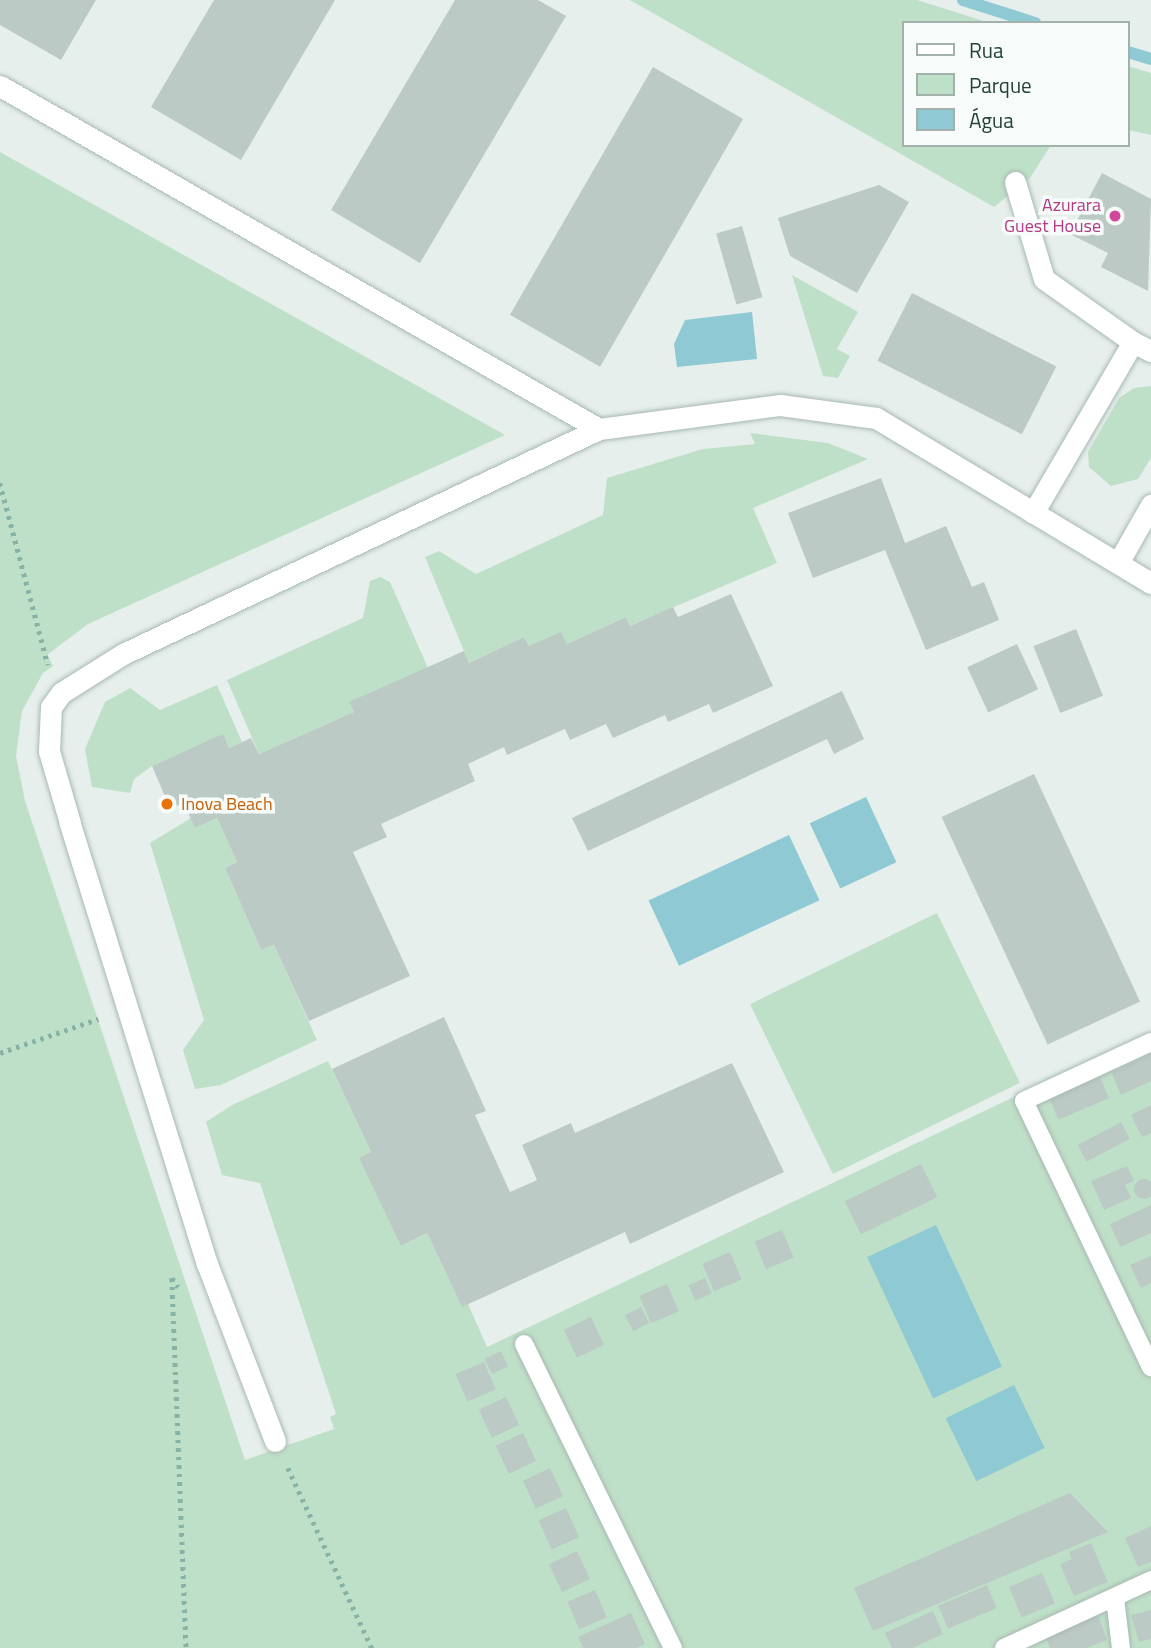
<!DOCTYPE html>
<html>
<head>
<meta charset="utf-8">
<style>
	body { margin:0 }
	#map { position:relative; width:1151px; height:1648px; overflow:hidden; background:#e6efeb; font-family:"Titillium Web",sans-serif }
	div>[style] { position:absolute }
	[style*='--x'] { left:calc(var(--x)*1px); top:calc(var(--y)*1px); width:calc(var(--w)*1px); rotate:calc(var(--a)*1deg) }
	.green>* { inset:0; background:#bfe0c8; transform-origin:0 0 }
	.water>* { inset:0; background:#8ec9d4; transform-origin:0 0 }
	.stream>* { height:12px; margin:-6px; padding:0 6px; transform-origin:6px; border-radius:6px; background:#8ec9d4 }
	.building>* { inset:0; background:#bbcac4; transform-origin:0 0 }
	.round { border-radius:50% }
	.path>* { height:4.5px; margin-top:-2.25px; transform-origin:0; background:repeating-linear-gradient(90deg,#86b3a5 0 3.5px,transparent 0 8.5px) }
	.roads { filter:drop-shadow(0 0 2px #a8b8b2) drop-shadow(0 0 2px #a8b8b2) }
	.lane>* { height:18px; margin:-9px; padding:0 9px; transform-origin:9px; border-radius:9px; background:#fff }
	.street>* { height:21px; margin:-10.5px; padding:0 10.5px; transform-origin:10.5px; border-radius:10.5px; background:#fff }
	.dots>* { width:19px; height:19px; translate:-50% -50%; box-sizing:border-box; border:4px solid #f7fbf9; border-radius:50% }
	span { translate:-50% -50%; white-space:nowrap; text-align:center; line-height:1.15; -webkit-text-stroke:7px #f7fbf9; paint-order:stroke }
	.hotel-label { font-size:18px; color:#b23c85 }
	.right { translate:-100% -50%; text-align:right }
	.food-label { font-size:18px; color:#c56008 }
	.left { translate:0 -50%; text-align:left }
	.legend { position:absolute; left:902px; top:21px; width:228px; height:126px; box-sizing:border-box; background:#f7fbf9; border:2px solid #a3b1ad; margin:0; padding:9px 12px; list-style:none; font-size:21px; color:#24423a }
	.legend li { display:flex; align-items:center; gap:14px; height:35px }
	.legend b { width:35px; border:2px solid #a3b1ad }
</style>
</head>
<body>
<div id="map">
	<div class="green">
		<div style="clip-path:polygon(630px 0,917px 0,990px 23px,904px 23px,904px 145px,1051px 145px,1030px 178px,994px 207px)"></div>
		<div style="clip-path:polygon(1128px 66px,1151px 73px,1151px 135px,1128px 130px)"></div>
		<div style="clip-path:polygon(0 152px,505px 435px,88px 624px,47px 655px,53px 666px,43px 673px,22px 711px,16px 756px,25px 801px,245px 1460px,334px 1429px,330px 1417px,336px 1414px,260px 1183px,222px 1175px,206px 1122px,232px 1105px,328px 1061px,371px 1152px,401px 1246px,427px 1233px,462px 1307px,468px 1304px,487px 1347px,1151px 1032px,1151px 1648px,0 1648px)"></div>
		<div style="clip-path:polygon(792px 275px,858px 312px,837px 349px,850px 356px,838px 378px,823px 376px)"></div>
		<div style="clip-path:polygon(1151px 386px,1151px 458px,1138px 479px,1111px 486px,1089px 467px,1088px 452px,1119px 398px,1134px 388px)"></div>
		<div style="clip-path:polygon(750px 433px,828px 443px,868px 459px,753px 508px,777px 563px,630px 626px,626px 617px,567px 644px,529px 646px,524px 637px,469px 663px,425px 557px,439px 551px,476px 574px,603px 515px,607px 478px,703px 449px,755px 444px)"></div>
		<div style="clip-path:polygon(380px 577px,390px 582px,428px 668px,350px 703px,354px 712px,259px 754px,227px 680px,363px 618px,370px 581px)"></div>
		<div style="clip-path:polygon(217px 685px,242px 742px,229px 748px,223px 735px,152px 766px,134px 779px,130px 793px,92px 787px,85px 749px,105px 702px,130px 688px,160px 710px)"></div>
		<div style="clip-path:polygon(191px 818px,195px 828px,217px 818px,237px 862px,225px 868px,261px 950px,274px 945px,317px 1040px,221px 1085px,195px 1089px,183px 1050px,204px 1020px,150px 843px)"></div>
		<div style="left:937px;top:913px;width:189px;height:208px;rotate:64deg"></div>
	</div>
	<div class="water">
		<div style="clip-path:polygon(752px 312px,757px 359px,677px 367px,674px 344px,685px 320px)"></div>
		<div style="left:866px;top:797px;width:72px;height:62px;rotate:65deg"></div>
		<div style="left:789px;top:835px;width:72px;height:155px;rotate:65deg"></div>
		<div style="left:936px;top:1225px;width:156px;height:76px;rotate:65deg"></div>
		<div style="left:1014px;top:1385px;width:70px;height:76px;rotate:64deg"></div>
	</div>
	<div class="stream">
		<div style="--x:963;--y:0;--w:76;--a:17.7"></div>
		<div style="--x:1128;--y:52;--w:24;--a:17"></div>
	</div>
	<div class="building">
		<div style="clip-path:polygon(0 0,96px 0,61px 60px,0 25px)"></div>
		<div style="clip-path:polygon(214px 0,335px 0,241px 160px,151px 107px)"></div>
		<div style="clip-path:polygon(455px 0,538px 0,566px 16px,420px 263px,331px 210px)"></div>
		<div style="left:653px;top:67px;width:104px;height:286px;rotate:30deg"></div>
		<div style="clip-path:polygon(1102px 173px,1151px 199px,1148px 291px,1101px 267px,1108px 253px,1070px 234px)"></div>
		<div style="clip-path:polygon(879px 185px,909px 202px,857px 293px,790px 256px,778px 218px)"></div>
		<div style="left:742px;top:226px;width:74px;height:27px;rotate:74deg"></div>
		<div style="left:912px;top:293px;width:162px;height:76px;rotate:27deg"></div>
		<div style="clip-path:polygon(881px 478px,905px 543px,946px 526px,972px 587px,984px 582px,999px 620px,926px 650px,885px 550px,813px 578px,788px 513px)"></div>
		<div style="clip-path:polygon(731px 594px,773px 686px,713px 713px,709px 704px,668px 722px,665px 715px,613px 738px,606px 724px,570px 740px,565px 729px,507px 755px,504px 747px,468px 764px,475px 781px,381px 824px,387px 837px,353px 852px,410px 976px,309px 1021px,274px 945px,261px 950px,225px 868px,237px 862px,217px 818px,195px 828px,184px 803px,170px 808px,152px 766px,223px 734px,229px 748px,251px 738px,259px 754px,354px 712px,349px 702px,464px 651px,469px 663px,524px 637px,529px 646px,561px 632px,567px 644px,626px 617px,630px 626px,673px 607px,678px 617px)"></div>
		<div style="left:1076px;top:629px;width:72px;height:46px;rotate:68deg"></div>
		<div style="left:1017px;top:644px;width:50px;height:55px;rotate:65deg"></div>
		<div style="clip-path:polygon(842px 691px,864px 739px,834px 754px,827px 739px,588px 851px,572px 818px)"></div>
		<div style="left:1034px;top:774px;width:251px;height:102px;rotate:65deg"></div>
		<div style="clip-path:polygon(444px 1017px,486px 1111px,475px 1115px,510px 1192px,537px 1180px,522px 1145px,571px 1123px,575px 1133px,732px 1063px,784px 1172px,630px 1244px,625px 1232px,462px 1307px,427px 1233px,401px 1246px,359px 1158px,371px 1152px,332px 1069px)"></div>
		<div style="clip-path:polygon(1151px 1054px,1151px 1081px,1121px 1095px,1111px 1072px)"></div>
		<div style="left:1100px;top:1077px;width:23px;height:55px;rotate:67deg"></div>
		<div style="clip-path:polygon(1151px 1105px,1151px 1133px,1142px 1137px,1131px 1115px)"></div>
		<div style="left:1121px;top:1122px;width:19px;height:49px;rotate:62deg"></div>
		<div style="left:921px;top:1164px;width:37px;height:85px;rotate:64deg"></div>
		<div style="clip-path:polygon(1127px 1166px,1134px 1181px,1125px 1185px,1131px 1198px,1104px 1210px,1091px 1181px)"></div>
		<div class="round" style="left:1134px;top:1179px;width:20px;height:20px"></div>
		<div style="clip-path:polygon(1151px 1205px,1151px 1233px,1120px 1247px,1110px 1224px)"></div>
		<div style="left:782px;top:1230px;width:30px;height:30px;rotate:67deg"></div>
		<div style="left:730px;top:1252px;width:30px;height:30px;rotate:67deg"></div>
		<div style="clip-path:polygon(1151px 1256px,1151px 1283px,1141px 1288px,1130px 1265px)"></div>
		<div style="left:705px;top:1278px;width:17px;height:18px;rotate:66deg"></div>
		<div style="left:667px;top:1284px;width:30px;height:30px;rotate:67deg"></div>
		<div style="left:641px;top:1307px;width:18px;height:18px;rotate:63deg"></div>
		<div style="left:591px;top:1317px;width:31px;height:30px;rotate:65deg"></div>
		<div style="left:501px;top:1351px;width:17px;height:18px;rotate:65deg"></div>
		<div style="left:484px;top:1362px;width:30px;height:31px;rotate:67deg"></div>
		<div style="left:506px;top:1397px;width:31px;height:30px;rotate:65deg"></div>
		<div style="left:523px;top:1433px;width:31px;height:30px;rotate:65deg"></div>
		<div style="left:550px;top:1468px;width:31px;height:30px;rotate:65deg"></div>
		<div style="clip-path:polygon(1070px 1493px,1108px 1532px,873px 1631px,854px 1588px)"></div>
		<div style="left:566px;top:1508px;width:32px;height:30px;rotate:66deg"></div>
		<div style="clip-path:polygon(1151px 1526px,1151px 1562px,1138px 1567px,1125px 1538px)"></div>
		<div style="clip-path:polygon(1091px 1543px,1108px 1582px,1074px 1596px,1060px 1564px,1072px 1559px,1069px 1552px)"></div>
		<div style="left:577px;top:1551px;width:31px;height:31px;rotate:65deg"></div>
		<div style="left:1042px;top:1573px;width:33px;height:36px;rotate:67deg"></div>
		<div style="left:987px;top:1585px;width:25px;height:53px;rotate:67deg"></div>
		<div style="left:595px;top:1590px;width:30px;height:30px;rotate:67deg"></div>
		<div style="clip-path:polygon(1151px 1610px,1151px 1639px,1139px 1642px,1131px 1615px)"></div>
		<div style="clip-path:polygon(933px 1611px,943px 1634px,913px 1648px,892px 1648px,885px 1633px)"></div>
		<div style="clip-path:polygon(631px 1613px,645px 1644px,637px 1648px,583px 1648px,578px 1637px)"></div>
		<div style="clip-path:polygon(1098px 1616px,1107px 1640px,1086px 1648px,1050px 1648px,1045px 1635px)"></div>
	</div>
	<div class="path">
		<div style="--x:0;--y:483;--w:188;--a:75.2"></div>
		<div style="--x:0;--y:1053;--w:104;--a:-19.1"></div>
		<div style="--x:172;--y:1278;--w:11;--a:56"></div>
		<div style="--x:172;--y:1278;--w:370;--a:87.8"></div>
		<div style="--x:288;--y:1468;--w:199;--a:65"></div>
	</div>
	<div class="roads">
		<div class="lane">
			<div style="--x:1151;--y:1042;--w:140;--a:155.1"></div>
			<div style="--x:1024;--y:1101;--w:295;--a:64.5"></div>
			<div style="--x:524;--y:1344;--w:339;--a:63.9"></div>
			<div style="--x:1115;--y:1598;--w:50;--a:83.2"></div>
			<div style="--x:1004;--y:1648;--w:162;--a:-24.8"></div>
		</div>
		<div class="street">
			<div style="--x:0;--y:86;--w:690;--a:29.8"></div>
			<div style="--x:1015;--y:182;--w:101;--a:73.4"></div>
			<div style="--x:1044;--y:279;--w:109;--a:35.3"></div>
			<div style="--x:1033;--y:513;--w:198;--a:-59.7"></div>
			<div style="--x:1133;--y:342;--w:20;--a:27"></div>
			<div style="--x:1118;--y:563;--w:67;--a:-60.4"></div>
			<div style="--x:275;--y:1441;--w:190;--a:-111"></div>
			<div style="--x:207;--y:1264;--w:462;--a:-107.3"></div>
			<div style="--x:70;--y:823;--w:75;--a:-106.3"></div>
			<div style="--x:49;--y:751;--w:44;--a:-87.4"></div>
			<div style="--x:51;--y:707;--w:17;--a:-54"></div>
			<div style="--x:61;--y:693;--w:73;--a:-32.2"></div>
			<div style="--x:123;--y:654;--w:526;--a:-25.3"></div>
			<div style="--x:599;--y:429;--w:183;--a:-7.6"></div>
			<div style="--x:780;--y:405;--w:97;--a:7.7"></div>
			<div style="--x:876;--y:418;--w:321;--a:31"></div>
		</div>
	</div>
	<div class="dots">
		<div style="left:1115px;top:216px;background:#d1479c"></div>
		<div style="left:167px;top:804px;background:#e8710a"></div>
	</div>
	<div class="hotel-label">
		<span class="right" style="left:1101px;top:216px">Azurara<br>Guest House</span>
	</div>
	<div class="food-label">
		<span class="left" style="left:181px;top:804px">Inova Beach</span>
	</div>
	<ul class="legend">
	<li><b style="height:9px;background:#fff"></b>Rua</li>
	<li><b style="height:19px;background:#bfe0c8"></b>Parque</li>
	<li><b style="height:19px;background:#8ec9d4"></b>Água</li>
	</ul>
</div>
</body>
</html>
